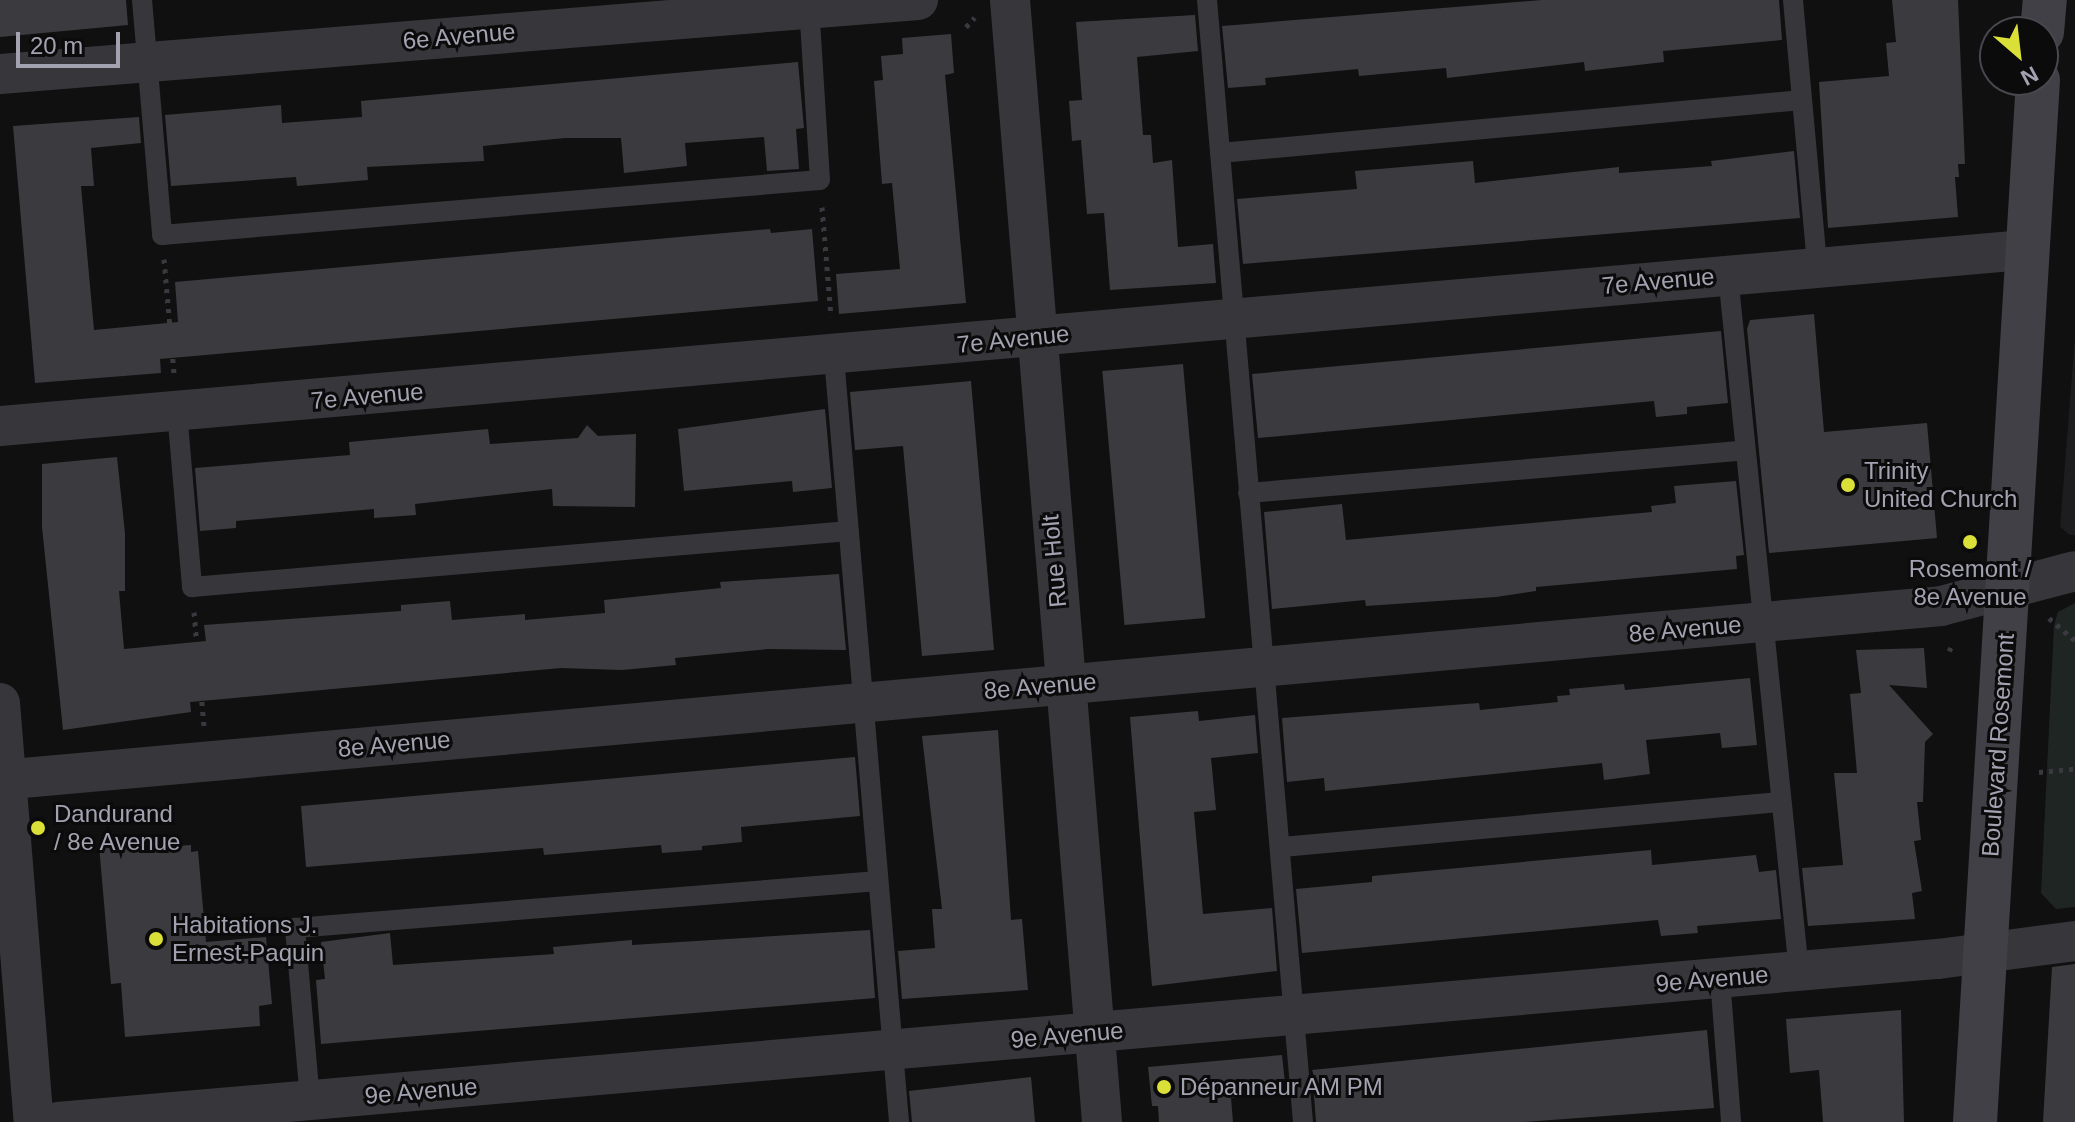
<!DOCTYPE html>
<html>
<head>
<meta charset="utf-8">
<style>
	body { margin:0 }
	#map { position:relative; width:2075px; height:1122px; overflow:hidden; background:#101011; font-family:Arial,sans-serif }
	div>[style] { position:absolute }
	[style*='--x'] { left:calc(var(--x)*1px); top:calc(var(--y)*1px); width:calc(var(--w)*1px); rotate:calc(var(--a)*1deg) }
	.built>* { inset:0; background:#1d1c1e }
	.green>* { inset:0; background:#1f2522 }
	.building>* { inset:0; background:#3b3a3e; transform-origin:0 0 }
	.path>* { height:5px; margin-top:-2.5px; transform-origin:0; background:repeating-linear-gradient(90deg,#3a393f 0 4px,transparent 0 10px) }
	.service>* { height:20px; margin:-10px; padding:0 10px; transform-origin:10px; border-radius:10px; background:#37363b }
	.minor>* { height:40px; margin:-20px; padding:0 20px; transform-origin:20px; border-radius:20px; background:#37363b }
	.secondary>* { height:44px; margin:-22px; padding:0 22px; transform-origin:22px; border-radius:22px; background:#404046 }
	.dots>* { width:22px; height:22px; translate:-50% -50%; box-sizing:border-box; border:4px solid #0b0b0c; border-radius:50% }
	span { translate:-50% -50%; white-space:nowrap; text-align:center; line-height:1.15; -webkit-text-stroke:6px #0b0b0c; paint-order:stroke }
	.street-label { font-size:24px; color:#a3a2b1 }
	.poi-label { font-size:24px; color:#a3a2b1 }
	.left { translate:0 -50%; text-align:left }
	.north { position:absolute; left:1979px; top:16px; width:80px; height:80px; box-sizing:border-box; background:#0b0b0c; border:2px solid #48474e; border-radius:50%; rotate:152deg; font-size:22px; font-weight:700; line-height:32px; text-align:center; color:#a3a2b1 }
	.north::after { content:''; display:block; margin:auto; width:28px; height:36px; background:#dbe039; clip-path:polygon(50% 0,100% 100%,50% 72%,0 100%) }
	.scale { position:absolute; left:16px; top:32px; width:104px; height:36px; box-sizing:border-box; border:4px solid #a3a2b1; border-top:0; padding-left:10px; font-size:24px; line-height:28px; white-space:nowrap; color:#a3a2b1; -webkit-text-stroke:6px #0b0b0c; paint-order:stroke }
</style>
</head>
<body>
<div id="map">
	<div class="built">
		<div style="clip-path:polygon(2075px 337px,2075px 535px,2070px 535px,2060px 527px)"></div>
	</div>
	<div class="green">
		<div style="clip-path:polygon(2075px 603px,2075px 907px,2056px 909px,2041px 893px,2054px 625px,2058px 612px)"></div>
	</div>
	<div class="building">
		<div style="clip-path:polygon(0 0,126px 0,128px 25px,0 37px)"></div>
		<div style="clip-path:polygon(1542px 0,1779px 0,1782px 40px,1663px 51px,1664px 62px,1585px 71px,1584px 62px,1447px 78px,1446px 68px,1359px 76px,1358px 69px,1265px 78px,1266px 85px,1228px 88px,1222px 26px)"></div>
		<div style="clip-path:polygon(1892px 0,1958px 0,1965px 164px,1958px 164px,1959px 177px,1955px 177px,1958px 217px,1828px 228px,1819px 82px,1889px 76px,1886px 43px,1896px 42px)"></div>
		<div style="clip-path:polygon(1195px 15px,1198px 51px,1137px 57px,1143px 135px,1151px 135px,1153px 163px,1172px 160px,1178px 247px,1213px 244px,1216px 283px,1110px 290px,1104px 213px,1087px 214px,1081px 140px,1072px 141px,1069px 101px,1082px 100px,1076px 22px)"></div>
		<div style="clip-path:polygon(951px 34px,954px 73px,945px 75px,966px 303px,839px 314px,836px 274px,900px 269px,892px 183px,882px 184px,874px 81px,883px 80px,881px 56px,903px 54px,902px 38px)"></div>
		<div style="clip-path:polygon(798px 62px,804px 128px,796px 129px,799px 169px,767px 171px,764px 137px,685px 143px,687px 166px,624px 173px,621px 138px,565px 138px,483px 146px,484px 161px,367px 167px,368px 180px,297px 186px,296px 177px,171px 186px,165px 115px,281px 105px,282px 123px,362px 117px,361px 101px)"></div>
		<div style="clip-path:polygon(139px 117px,141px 143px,91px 148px,94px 186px,81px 186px,94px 330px,178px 322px,175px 282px,770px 229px,771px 233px,812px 229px,818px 301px,160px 359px,161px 373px,35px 383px,13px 126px)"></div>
		<div style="clip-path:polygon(1794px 151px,1800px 218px,1243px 264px,1237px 199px,1357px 189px,1355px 171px,1473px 161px,1475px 183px,1619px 167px,1619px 173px,1712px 166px,1711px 161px)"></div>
		<div style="clip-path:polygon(1814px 314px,1824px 432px,1927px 423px,1937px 538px,1769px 553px,1747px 329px,1750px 320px)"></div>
		<div style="clip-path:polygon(1721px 331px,1728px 403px,1687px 407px,1687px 414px,1656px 417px,1654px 401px,1258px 438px,1252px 374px)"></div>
		<div style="left:1183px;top:364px;width:255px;height:81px;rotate:85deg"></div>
		<div style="clip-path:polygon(971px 381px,994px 650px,922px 656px,903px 446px,855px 450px,850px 392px)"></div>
		<div style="clip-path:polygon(825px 409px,832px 488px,793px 492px,792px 481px,684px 491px,678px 429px)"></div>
		<div style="clip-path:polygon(587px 425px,598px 436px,636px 434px,635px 507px,553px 506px,552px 489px,415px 504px,416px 515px,374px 518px,374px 509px,236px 521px,236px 528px,200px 531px,195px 468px,350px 455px,349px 442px,488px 429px,490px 444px,578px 438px)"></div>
		<div style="clip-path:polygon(117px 457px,125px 533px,125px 591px,119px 591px,124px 649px,206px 641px,204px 625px,401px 611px,401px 605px,450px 601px,452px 620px,525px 614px,525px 620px,605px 613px,604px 600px,721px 588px,720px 582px,839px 574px,846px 650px,768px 649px,675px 658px,676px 665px,622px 670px,561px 668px,190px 702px,191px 712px,63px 730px,42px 527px,42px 464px)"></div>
		<div style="clip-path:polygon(1736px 481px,1744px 555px,1736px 556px,1737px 569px,1536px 587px,1536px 591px,1496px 597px,1366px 606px,1365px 600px,1272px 609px,1264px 512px,1342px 504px,1346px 540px,1652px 512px,1651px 506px,1676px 503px,1674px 486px)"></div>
		<div style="clip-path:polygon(1924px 648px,1927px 688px,1889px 685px,1933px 734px,1925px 742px,1923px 802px,1917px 802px,1921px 840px,1914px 841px,1922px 891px,1912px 893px,1915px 919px,1808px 926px,1802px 868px,1843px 865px,1834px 773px,1857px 773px,1850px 694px,1861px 693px,1856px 650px)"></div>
		<div style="clip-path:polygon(1750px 678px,1757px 745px,1722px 748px,1720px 733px,1646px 740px,1650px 774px,1604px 780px,1602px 763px,1325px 791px,1324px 778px,1287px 782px,1282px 718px,1479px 703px,1480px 710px,1558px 702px,1557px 696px,1570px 695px,1569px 689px,1624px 684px,1625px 690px)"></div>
		<div style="clip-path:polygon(1198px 711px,1199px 721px,1255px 715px,1258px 753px,1211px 758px,1216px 810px,1194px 812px,1203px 914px,1272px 908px,1277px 971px,1152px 986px,1130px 717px)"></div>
		<div style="clip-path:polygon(998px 730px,1011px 920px,1022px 919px,1028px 990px,902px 999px,898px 951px,935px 948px,932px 909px,942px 909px,922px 736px)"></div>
		<div style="clip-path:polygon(855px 757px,860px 816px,741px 827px,742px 842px,702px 846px,702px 850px,662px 853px,661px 845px,544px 855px,543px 848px,306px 867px,301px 806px)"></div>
		<div style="clip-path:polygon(177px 838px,177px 846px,191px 845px,191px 852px,198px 851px,206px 942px,266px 937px,272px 1004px,259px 1006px,260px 1026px,125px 1037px,121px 983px,111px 984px,99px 845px)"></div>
		<div style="clip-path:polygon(1651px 850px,1652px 865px,1756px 855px,1759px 872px,1776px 870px,1781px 919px,1697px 926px,1698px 933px,1661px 936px,1658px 920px,1302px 953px,1296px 889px,1372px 882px,1372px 876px)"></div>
		<div style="clip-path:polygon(870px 930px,875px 998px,321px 1044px,316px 980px,325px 979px,321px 942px,390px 933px,393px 965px,554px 954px,553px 947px,632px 940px,632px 945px)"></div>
		<div style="clip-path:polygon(2075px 964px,2075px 1122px,2043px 1122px,2052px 967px)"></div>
		<div style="clip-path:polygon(1901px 1010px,1904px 1122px,1823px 1122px,1819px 1070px,1790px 1073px,1786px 1019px)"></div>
		<div style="clip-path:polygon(1707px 1030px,1714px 1108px,1523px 1122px,1316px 1122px,1312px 1070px)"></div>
		<div style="clip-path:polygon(1282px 1055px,1286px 1092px,1231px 1098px,1233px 1122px,1159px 1122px,1158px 1106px,1152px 1106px,1148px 1067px)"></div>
		<div style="clip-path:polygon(1031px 1077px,1035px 1122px,912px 1122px,909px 1091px)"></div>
	</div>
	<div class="path">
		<div style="--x:966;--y:27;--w:13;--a:-48"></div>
		<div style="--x:822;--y:207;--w:110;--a:85.3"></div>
		<div style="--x:164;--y:259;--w:114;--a:85"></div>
		<div style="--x:194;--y:612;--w:114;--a:85"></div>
		<div style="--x:2049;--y:618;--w:35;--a:41"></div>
		<div style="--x:1949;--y:651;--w:6;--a:-59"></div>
		<div style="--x:2039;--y:772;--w:36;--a:-5"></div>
	</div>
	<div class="service">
		<div style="--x:142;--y:0;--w:236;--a:85.1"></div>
		<div style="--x:162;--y:235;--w:660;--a:-4.78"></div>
		<div style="--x:820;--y:180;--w:176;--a:-93.6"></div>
		<div style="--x:1207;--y:0;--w:1126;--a:85.11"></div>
		<div style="--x:1793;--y:0;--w:267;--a:84.8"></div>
		<div style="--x:1220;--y:153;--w:584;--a:-5.2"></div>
		<div style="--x:1728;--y:275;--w:700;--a:84.18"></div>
		<div style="--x:834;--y:357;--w:768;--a:85.14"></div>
		<div style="--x:177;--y:411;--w:177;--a:85.1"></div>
		<div style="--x:192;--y:587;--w:659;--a:-4.87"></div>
		<div style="--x:1248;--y:493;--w:499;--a:-4.9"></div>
		<div style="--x:1282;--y:847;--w:500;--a:-5.16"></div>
		<div style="--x:1720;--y:978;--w:144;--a:85.6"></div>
		<div style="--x:310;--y:1100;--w:173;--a:-95"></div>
		<div style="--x:295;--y:928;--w:585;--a:-4.61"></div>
	</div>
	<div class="minor">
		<div style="--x:1010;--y:0;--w:1126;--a:85.31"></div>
		<div style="--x:0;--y:74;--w:921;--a:-4.61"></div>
		<div style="--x:0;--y:426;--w:2033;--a:-4.97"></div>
		<div style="--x:0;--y:703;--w:420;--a:85.4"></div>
		<div style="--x:0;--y:780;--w:1949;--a:-5.12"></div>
		<div style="--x:1941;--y:606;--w:138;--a:-14.6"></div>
		<div style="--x:58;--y:1122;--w:1887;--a:-4.96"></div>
		<div style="--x:1938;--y:959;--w:138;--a:-7.5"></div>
	</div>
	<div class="secondary">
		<div style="--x:2042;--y:32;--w:32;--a:-85"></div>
		<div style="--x:1975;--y:1122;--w:1044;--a:-86.54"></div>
	</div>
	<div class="dots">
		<div style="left:1848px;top:485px;background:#dbe039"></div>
		<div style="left:1970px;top:542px;background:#dbe039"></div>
		<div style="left:38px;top:828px;background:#dbe039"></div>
		<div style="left:156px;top:939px;background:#dbe039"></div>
		<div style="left:1164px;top:1087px;background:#dbe039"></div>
	</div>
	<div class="street-label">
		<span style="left:459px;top:36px;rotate:-5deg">6e Avenue</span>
		<span style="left:1658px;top:281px;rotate:-5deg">7e Avenue</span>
		<span style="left:1013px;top:339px;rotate:-6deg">7e Avenue</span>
		<span style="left:367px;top:396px;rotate:-5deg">7e Avenue</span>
		<span style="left:1054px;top:561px;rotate:-95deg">Rue Holt</span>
		<span style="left:1685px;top:629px;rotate:-5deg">8e Avenue</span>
		<span style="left:1040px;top:686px;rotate:-5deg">8e Avenue</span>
		<span style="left:394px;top:744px;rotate:-5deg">8e Avenue</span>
		<span style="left:1998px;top:745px;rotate:-86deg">Boulevard Rosemont</span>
		<span style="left:1712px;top:979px;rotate:-5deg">9e Avenue</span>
		<span style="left:1067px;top:1035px;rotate:-5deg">9e Avenue</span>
		<span style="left:421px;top:1091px;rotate:-5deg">9e Avenue</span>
	</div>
	<div class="poi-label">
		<span class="left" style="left:1864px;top:485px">Trinity<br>United Church</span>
		<span style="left:1970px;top:583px">Rosemont /<br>8e Avenue</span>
		<span class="left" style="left:54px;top:828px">Dandurand<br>/ 8e Avenue</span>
		<span class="left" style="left:172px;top:939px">Habitations J.<br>Ernest-Paquin</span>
		<span class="left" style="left:1180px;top:1087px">Dépanneur AM PM</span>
	</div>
	<div class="north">N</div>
	<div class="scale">20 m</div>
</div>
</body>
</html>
